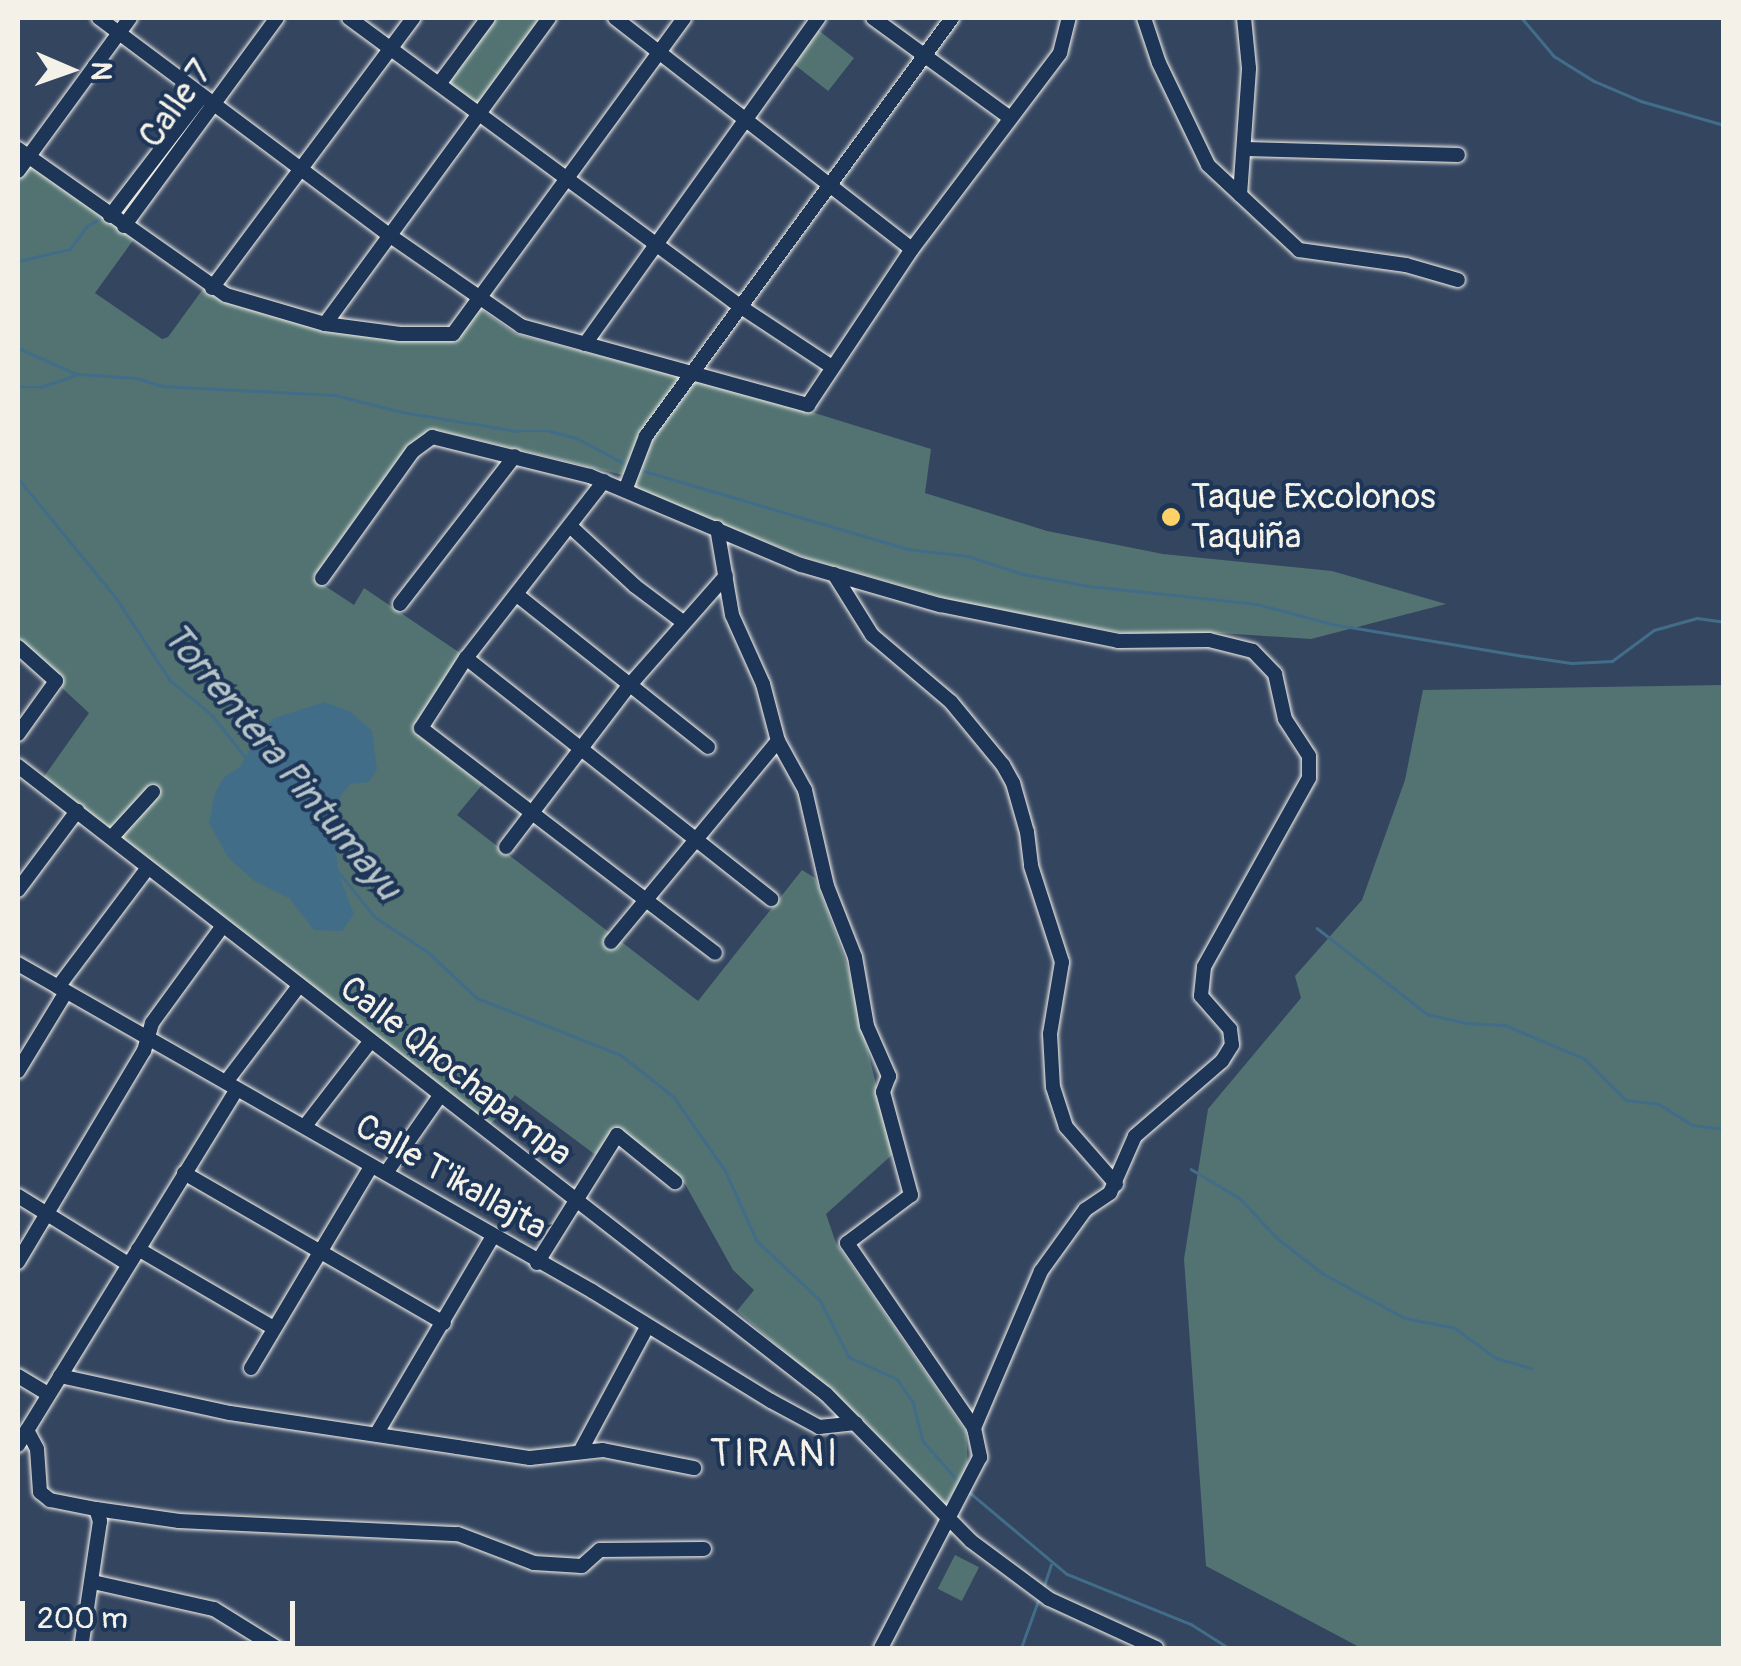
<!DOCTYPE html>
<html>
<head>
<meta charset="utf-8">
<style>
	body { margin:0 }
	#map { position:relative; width:1741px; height:1666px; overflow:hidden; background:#344560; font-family:Pangolin,sans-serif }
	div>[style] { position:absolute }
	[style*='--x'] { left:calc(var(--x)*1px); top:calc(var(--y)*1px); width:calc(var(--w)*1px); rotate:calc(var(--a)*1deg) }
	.green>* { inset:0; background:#527372; transform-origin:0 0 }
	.water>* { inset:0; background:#426d89 }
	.stream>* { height:2.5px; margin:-1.25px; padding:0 1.25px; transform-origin:1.25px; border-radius:1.25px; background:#426d89 }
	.roads { filter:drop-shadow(0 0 2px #f4f1e8) drop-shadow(0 0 2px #f4f1e8) }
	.minor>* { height:14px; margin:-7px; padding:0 7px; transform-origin:7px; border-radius:7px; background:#1d3557 }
	.dots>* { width:28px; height:28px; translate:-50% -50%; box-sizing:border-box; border:5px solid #1d3557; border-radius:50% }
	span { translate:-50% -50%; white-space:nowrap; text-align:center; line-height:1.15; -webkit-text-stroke:8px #1d3557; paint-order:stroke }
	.street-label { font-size:35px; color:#f4f1e8 }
	.poi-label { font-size:35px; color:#f4f1e8 }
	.left { translate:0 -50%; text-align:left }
	.water-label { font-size:38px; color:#b6c3c7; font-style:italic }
	.neighbourhood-label { font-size:38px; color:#f4f1e8; letter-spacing:2.5px }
	.frame { position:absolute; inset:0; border:20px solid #f4f1e8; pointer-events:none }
	.north { position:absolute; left:20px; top:20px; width:100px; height:100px; -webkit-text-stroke:8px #1d3557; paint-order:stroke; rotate:92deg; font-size:28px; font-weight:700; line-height:40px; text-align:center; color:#f4f1e8 }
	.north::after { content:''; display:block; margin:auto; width:35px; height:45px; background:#f4f1e8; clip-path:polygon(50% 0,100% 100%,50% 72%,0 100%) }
	.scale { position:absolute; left:20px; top:1601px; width:275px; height:45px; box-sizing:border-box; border:5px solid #f4f1e8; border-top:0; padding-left:12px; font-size:30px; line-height:35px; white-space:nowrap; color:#f4f1e8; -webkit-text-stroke:8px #1d3557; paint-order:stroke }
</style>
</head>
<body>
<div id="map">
	<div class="green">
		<div style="clip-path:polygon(491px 18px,544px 18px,477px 104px,444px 81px)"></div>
		<div style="left:817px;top:29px;width:47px;height:42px;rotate:38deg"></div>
		<div style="clip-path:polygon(29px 163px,134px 239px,95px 293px,162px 339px,168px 337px,203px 289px,267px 315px,398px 341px,453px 341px,480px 309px,516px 334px,805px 410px,931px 449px,925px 493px,1047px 531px,1163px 554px,1332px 571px,1446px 604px,1311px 639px,1220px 633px,1129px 634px,959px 602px,807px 558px,638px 491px,623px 475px,432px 429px,413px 442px,313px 578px,354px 605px,364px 588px,460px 653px,413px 730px,482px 785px,457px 815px,698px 1001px,802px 870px,815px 878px,847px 965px,893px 1154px,826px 1214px,836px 1243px,966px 1432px,968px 1469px,942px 1510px,866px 1422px,737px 1311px,754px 1290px,733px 1270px,685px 1184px,614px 1127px,597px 1156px,515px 1095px,491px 1124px,333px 1007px,43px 778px,89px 713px,62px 688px,59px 675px,18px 640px,18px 178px)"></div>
		<div style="clip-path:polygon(1723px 685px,1723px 1648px,1361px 1648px,1206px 1566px,1184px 1259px,1208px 1109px,1301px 998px,1295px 976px,1362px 900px,1405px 780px,1423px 690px)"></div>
		<div style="left:955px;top:1555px;width:27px;height:38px;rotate:27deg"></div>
	</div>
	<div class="water">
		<div style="clip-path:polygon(325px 702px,351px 712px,372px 731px,377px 769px,369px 782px,350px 784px,327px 814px,335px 836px,338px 872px,354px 914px,342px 931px,314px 930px,289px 898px,253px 880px,228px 857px,209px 823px,215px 793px,224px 777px,240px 767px,258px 734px,274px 718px)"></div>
	</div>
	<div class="stream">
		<div style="--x:1522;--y:18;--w:50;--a:49.9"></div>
		<div style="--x:1554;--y:56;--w:47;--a:32"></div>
		<div style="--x:1594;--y:81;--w:51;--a:23.1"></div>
		<div style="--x:1641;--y:101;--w:86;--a:16.1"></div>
		<div style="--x:18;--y:261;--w:53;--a:-13"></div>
		<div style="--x:70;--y:249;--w:27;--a:-54"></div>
		<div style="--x:86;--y:227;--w:15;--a:-32"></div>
		<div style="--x:18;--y:348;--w:64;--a:23.8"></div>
		<div style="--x:18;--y:387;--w:23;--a:0"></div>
		<div style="--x:41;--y:387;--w:40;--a:-18.9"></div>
		<div style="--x:79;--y:374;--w:57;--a:4"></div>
		<div style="--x:136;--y:378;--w:27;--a:17"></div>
		<div style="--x:162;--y:386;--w:173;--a:3"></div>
		<div style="--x:335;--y:395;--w:69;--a:14.2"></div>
		<div style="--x:402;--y:412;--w:117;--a:9.4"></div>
		<div style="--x:517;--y:431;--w:33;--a:0"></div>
		<div style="--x:550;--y:431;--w:28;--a:15"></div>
		<div style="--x:577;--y:438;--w:59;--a:28.3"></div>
		<div style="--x:641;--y:470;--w:277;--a:16.5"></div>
		<div style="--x:907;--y:549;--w:61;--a:6.5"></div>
		<div style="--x:968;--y:556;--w:58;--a:18.1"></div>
		<div style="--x:1023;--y:574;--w:67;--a:10.3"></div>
		<div style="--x:1089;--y:586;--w:169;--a:6.1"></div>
		<div style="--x:1257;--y:604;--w:78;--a:14.9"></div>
		<div style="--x:1332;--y:624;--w:195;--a:9.5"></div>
		<div style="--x:1524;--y:656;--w:49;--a:8.3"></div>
		<div style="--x:1572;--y:663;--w:40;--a:-2.9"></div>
		<div style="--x:1612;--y:661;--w:52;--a:-36.4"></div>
		<div style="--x:1654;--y:630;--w:45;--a:-15.6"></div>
		<div style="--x:1697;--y:618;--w:27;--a:8"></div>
		<div style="--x:18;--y:478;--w:156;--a:50.7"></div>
		<div style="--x:117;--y:599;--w:97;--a:56.8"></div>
		<div style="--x:170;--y:680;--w:55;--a:39.8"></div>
		<div style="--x:212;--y:715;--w:56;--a:51.5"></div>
		<div style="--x:337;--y:870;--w:60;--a:51"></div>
		<div style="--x:375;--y:917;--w:64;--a:33.4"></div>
		<div style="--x:428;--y:952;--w:67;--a:43.2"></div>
		<div style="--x:477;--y:998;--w:155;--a:21.6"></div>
		<div style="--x:621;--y:1055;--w:68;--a:38.4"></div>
		<div style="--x:674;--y:1097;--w:89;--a:55.1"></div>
		<div style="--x:725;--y:1170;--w:78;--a:65.7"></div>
		<div style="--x:757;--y:1241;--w:86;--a:43.1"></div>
		<div style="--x:820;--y:1300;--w:64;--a:63"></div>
		<div style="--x:849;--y:1357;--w:53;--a:24.6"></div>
		<div style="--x:897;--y:1379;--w:28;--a:55"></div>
		<div style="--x:913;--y:1402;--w:40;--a:75.6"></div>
		<div style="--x:923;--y:1441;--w:55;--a:48.7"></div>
		<div style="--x:1317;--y:928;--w:140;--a:38"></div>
		<div style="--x:1427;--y:1014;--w:40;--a:13"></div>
		<div style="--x:1466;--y:1023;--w:39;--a:3"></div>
		<div style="--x:1505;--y:1025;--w:87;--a:23"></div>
		<div style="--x:1585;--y:1059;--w:58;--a:45"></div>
		<div style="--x:1626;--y:1100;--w:33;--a:7"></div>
		<div style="--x:1659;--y:1104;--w:39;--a:32"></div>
		<div style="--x:1692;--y:1125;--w:32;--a:7"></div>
		<div style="--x:1191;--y:1169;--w:58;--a:31"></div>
		<div style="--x:1241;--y:1199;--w:52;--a:47.4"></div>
		<div style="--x:1276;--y:1237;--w:58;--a:38"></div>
		<div style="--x:1322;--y:1273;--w:94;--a:28.5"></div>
		<div style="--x:1405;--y:1318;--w:51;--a:11.3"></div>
		<div style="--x:1455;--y:1328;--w:51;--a:36.2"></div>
		<div style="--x:1496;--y:1358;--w:37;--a:16"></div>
		<div style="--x:968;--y:1491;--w:129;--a:40"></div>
		<div style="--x:1067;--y:1574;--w:134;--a:22"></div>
		<div style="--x:1191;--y:1624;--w:45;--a:32.3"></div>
		<div style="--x:1044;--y:1586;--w:22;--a:-72"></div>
		<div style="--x:1021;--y:1648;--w:53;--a:-70.2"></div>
	</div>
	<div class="roads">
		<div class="minor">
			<div style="--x:99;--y:18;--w:362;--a:36.8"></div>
			<div style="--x:389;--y:235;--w:160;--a:34.6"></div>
			<div style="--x:521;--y:326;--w:298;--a:15.4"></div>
			<div style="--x:808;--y:405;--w:187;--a:-56.3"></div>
			<div style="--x:912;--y:249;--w:246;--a:-52.9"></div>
			<div style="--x:1060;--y:53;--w:36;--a:-76"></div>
			<div style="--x:349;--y:18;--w:487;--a:36.4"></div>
			<div style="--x:741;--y:307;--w:109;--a:33.4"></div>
			<div style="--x:615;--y:18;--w:376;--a:37.9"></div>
			<div style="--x:873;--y:18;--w:170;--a:36.1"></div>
			<div style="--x:1144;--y:18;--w:47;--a:71.6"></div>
			<div style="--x:1159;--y:63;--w:113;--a:64.3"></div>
			<div style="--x:1208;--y:165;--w:125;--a:43"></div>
			<div style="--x:1299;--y:250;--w:108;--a:8"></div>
			<div style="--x:1406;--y:265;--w:54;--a:16.1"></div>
			<div style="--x:439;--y:84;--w:82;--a:-53.4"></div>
			<div style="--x:18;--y:149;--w:254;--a:35.1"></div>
			<div style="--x:226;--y:295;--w:103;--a:16.3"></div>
			<div style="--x:325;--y:324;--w:76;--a:7.6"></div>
			<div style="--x:400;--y:334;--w:53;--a:0"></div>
			<div style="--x:453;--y:334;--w:391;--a:-53.8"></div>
			<div style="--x:1246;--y:149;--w:212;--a:1.6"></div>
			<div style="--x:18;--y:171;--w:190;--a:-53.8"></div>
			<div style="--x:1240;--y:195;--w:127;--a:-85.9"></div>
			<div style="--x:1249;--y:68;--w:50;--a:-95.7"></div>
			<div style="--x:110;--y:216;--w:151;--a:-52.5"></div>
			<div style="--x:124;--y:226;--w:258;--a:-53.7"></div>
			<div style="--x:212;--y:288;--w:337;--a:-53.3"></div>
			<div style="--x:325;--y:324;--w:379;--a:-53.8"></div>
			<div style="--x:585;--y:344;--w:401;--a:-54.4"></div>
			<div style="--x:604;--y:481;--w:224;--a:127.9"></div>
			<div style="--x:466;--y:658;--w:83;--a:122.7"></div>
			<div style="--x:421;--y:728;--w:370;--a:37.4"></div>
			<div style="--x:626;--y:488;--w:56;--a:-69"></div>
			<div style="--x:646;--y:436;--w:518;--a:-53.79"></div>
			<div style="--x:570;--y:526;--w:88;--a:42.7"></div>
			<div style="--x:635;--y:586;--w:60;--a:36.9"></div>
			<div style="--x:717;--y:528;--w:88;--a:80.2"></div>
			<div style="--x:732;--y:615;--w:76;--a:65.8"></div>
			<div style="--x:763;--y:684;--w:59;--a:75.3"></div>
			<div style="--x:778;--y:741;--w:56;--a:61.1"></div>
			<div style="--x:805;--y:790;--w:98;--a:77.1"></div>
			<div style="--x:827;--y:886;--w:76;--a:68.5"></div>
			<div style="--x:855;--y:957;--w:70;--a:80.1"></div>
			<div style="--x:867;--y:1026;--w:55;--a:66.3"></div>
			<div style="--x:889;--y:1076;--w:17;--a:111"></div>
			<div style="--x:883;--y:1092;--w:107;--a:74.8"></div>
			<div style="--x:911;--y:1195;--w:80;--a:143.1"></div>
			<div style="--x:847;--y:1243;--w:224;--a:55.5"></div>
			<div style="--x:834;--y:574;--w:72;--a:58.1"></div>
			<div style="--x:872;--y:635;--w:104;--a:40.3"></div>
			<div style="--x:951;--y:702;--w:82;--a:50.5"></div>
			<div style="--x:1003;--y:765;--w:21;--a:61"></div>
			<div style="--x:1013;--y:783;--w:51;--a:74.1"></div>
			<div style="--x:1027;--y:832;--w:34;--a:83"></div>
			<div style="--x:1031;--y:866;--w:101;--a:72.1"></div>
			<div style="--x:1062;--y:962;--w:73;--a:99.5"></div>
			<div style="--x:1050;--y:1034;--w:53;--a:86.8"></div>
			<div style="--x:1053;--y:1087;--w:42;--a:72"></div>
			<div style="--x:1066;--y:1127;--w:76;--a:48.7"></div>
			<div style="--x:322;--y:578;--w:156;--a:-54.4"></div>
			<div style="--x:413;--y:451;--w:24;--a:-36"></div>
			<div style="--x:432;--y:437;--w:163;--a:13.9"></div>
			<div style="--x:590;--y:476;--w:229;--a:22.9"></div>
			<div style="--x:801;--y:565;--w:145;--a:16.1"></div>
			<div style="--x:940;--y:605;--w:182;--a:11.4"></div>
			<div style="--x:1118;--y:641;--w:91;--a:-0.6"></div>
			<div style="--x:1209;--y:640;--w:45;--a:14"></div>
			<div style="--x:1253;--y:651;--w:32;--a:46"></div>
			<div style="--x:1275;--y:674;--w:46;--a:77.5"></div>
			<div style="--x:1285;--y:719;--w:44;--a:57"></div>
			<div style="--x:1309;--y:756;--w:22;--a:90"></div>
			<div style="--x:1309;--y:778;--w:216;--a:119.1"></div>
			<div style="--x:1204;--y:967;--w:29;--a:96"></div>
			<div style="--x:1201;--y:996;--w:44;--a:48.7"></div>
			<div style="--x:1230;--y:1029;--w:16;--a:83"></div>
			<div style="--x:1232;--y:1045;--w:19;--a:122"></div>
			<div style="--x:1222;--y:1061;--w:115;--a:139.2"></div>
			<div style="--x:1135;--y:1136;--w:62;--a:113.7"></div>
			<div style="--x:1110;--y:1193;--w:30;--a:146"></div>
			<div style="--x:1085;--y:1210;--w:75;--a:125.8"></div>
			<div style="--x:1041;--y:1271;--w:171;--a:113.1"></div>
			<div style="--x:974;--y:1428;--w:30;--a:78"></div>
			<div style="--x:980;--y:1457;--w:215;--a:117.4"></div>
			<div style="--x:517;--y:595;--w:244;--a:38.5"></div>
			<div style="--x:400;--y:604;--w:187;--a:-52.2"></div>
			<div style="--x:18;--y:647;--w:51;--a:41.8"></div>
			<div style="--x:56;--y:681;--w:65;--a:125.6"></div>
			<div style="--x:466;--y:658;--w:389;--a:38.3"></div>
			<div style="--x:18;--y:766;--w:1023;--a:37.86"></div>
			<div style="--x:826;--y:1394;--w:206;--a:45.4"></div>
			<div style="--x:971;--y:1541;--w:97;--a:36.6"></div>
			<div style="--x:1049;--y:1599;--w:118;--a:24.6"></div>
			<div style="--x:112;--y:837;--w:61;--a:-47.7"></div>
			<div style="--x:506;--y:847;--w:201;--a:-52.7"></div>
			<div style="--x:628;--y:687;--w:148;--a:-48.6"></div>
			<div style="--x:18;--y:890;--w:99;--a:-53.2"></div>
			<div style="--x:611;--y:942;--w:261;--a:-50.3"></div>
			<div style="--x:18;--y:964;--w:661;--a:29.67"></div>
			<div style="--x:592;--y:1291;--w:210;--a:31.6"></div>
			<div style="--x:771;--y:1401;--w:55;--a:28.4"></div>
			<div style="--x:819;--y:1427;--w:37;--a:-6"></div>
			<div style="--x:58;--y:987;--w:148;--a:-53"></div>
			<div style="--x:18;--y:1071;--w:92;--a:-58.7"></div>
			<div style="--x:226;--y:1082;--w:121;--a:-52.8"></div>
			<div style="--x:305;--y:1126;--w:106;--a:-52.3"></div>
			<div style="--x:184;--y:1173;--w:300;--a:30"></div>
			<div style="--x:386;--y:1173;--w:93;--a:-55.1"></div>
			<div style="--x:18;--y:1196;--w:129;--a:31.7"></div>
			<div style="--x:138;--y:1249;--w:155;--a:30.2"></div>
			<div style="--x:18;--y:1262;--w:246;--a:-59.2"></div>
			<div style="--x:144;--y:1051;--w:29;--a:-74"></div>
			<div style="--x:152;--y:1023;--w:119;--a:-53.9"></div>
			<div style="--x:537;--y:1263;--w:151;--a:-58"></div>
			<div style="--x:617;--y:1135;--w:75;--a:39"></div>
			<div style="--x:251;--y:1368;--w:234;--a:-59.2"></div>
			<div style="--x:18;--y:1376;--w:35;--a:31"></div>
			<div style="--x:60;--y:1376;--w:174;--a:12.3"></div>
			<div style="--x:230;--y:1413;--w:230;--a:8.5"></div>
			<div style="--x:457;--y:1447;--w:74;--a:8.6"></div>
			<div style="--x:530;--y:1458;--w:73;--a:-6.3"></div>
			<div style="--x:603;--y:1450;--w:93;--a:11.2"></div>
			<div style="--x:27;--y:1430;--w:21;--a:62"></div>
			<div style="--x:37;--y:1449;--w:43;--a:86"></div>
			<div style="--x:40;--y:1492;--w:13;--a:39"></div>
			<div style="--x:50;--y:1500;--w:47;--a:11.1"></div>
			<div style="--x:96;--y:1509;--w:13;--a:72"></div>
			<div style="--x:100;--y:1521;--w:128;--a:98.5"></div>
			<div style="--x:377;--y:1433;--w:226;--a:-59.5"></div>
			<div style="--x:18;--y:1445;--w:417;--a:-58.4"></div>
			<div style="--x:580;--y:1452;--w:142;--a:-61.8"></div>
			<div style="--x:96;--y:1509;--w:84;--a:8.2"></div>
			<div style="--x:179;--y:1521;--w:279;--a:2.7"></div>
			<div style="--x:458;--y:1534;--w:81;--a:20.9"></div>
			<div style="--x:534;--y:1563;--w:48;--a:3.6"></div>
			<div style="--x:582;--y:1566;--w:24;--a:-42"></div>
			<div style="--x:600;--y:1550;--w:104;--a:-0.6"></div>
			<div style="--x:93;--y:1582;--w:124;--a:12.6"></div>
			<div style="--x:214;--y:1609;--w:74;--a:31.8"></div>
		</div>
	</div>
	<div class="dots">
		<div style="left:1171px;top:517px;background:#ffd166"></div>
	</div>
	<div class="street-label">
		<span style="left:176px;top:104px;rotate:-54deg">Calle 7</span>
		<span style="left:456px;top:1071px;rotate:38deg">Calle Qhochapampa</span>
		<span style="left:451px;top:1177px;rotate:30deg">Calle T'ikallajta</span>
	</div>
	<div class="poi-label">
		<span class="left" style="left:1191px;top:517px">Taque Excolonos<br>Taquiña</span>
	</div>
	<div class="water-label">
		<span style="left:281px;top:762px;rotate:50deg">Torrentera Pintumayu</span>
	</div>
	<div class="neighbourhood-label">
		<span style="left:775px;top:1455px">TIRANI</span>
	</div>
	<div class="frame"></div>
	<div class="north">N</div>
	<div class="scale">200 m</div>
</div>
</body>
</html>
